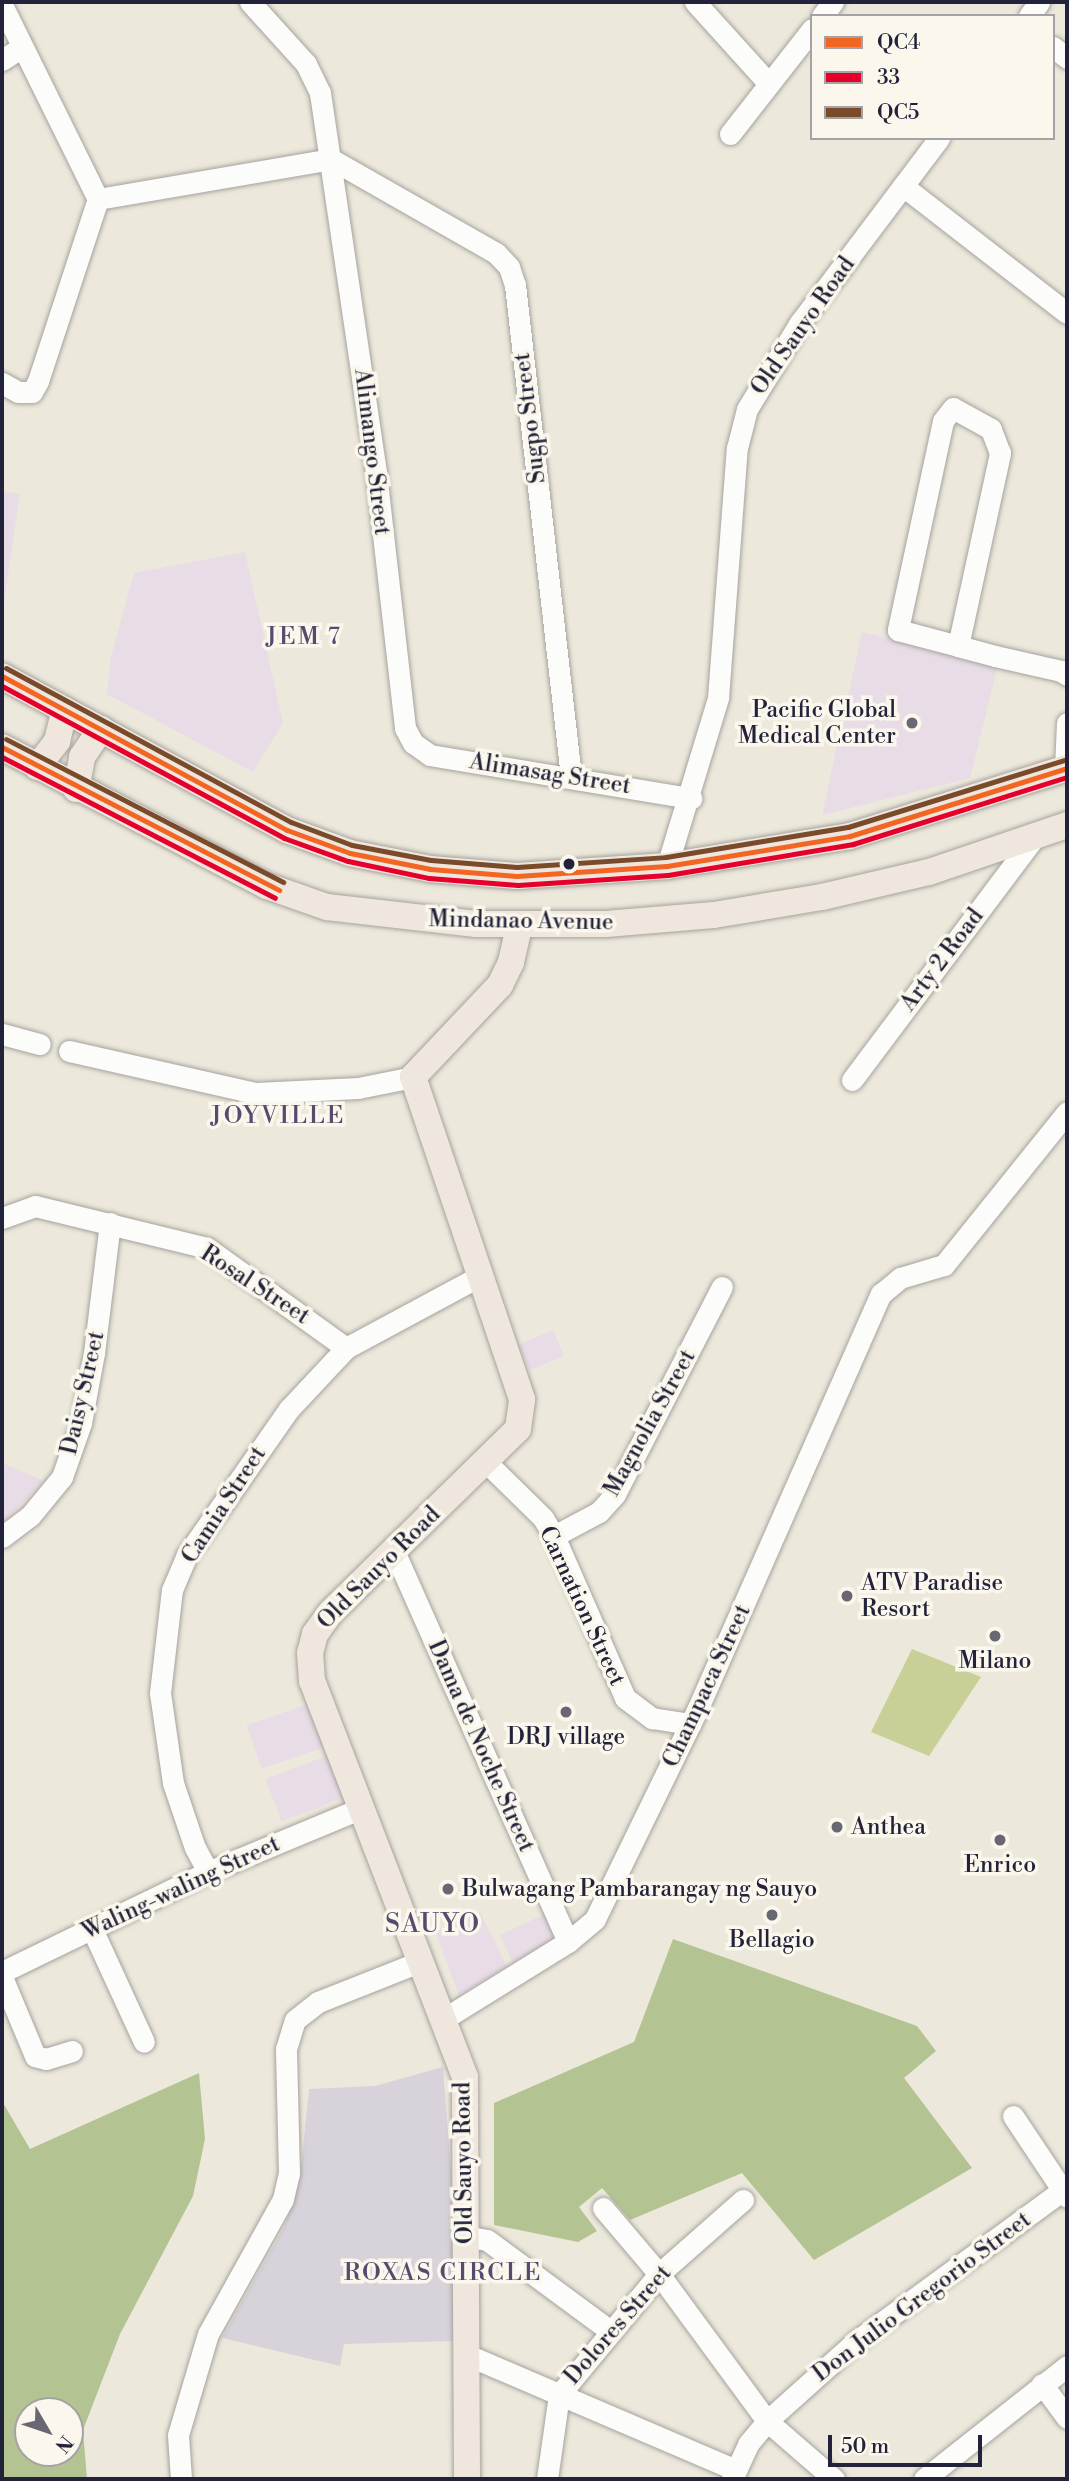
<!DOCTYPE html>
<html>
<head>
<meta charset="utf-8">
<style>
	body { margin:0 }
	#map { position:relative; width:1069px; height:2481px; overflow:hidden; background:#ece8db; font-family:"Libre Bodoni",serif }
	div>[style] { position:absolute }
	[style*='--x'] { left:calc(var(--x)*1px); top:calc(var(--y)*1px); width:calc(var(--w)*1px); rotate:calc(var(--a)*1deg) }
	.built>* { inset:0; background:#e8dce7; transform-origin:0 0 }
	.industrial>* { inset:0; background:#d8d2da }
	.green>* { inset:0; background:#c8d097 }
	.forest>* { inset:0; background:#b4c392 }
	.roads { filter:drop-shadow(0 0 2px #a6a39f) drop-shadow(0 0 2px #a6a39f) }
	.minor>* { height:21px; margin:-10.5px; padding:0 10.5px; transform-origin:10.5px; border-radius:10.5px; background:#fcfcfa }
	.major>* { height:26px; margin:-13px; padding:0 13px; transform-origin:13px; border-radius:13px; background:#efe6de }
	.bus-1>* { height:5px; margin:-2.5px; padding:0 2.5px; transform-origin:2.5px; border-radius:2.5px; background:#f26522 }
	.bus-2>* { height:5px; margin:-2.5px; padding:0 2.5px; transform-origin:2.5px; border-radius:2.5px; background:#e4002b }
	.bus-3>* { height:5px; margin:-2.5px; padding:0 2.5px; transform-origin:2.5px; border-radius:2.5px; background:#7a4b2a }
	.dots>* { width:19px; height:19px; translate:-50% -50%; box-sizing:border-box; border:4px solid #fbf7ec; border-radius:50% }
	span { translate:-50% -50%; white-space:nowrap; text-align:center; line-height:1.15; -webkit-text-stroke:7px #fbf7ec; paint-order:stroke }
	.street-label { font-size:23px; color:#22223b }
	.poi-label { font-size:23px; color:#22223b }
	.right { translate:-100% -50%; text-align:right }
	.left { translate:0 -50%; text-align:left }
	.neighbourhood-label { font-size:24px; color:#544c6f; letter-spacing:2px }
	.quarter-label { font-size:26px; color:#544c6f; letter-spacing:2px }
	.frame { position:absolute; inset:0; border:4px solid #22223b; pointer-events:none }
	.legend { position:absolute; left:810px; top:14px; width:245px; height:126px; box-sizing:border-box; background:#fbf7ec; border:2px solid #a4a2a5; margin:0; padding:9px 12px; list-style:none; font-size:21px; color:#22223b }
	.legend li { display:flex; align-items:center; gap:14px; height:35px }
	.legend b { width:35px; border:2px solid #a4a2a5 }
	.north { position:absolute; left:14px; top:2397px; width:70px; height:70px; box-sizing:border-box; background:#fbf7ec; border:2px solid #a4a2a5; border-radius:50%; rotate:129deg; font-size:19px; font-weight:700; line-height:28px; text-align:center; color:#22223b }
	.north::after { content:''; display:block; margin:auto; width:24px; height:32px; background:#696773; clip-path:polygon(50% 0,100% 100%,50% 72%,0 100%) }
	.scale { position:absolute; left:828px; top:2435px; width:154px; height:32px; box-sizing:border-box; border:4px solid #22223b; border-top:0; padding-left:9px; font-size:21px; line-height:24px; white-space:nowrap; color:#22223b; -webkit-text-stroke:5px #fbf7ec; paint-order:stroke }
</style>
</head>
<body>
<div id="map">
	<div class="built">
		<div style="clip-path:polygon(2px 491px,20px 494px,2px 616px)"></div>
		<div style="clip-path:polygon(245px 552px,283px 723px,253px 772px,107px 694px,111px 657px,134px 573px)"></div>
		<div style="clip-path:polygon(862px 632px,998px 664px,970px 778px,822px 815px)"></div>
		<div style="left:553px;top:1330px;width:28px;height:37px;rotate:67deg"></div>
		<div style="clip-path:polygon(2px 1463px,44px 1481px,2px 1523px)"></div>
		<div style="left:311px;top:1703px;width:46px;height:68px;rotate:71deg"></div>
		<div style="left:329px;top:1755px;width:45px;height:68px;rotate:69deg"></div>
		<div style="clip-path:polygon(480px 1912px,507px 1967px,459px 1995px,435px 1931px)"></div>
		<div style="clip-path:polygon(547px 1913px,557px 1937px,513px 1963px,500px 1935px)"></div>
	</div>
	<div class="industrial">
		<div style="clip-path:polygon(443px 2067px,457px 2251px,453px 2341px,344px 2344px,340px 2366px,222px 2338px,284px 2227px,300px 2178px,309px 2089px,375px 2086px)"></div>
	</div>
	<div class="green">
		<div style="clip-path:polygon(912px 1649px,981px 1677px,929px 1756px,871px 1732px)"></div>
	</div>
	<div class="forest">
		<div style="clip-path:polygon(673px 1939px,917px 2026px,936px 2051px,904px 2078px,972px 2168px,814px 2260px,742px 2173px,630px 2220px,602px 2188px,579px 2207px,597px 2231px,578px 2242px,494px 2225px,494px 2103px,634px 2042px)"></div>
		<div style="clip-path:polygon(evenodd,199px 2073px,205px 2139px,193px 2196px,120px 2334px,83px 2430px,87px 2479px,2px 2479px,2px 2101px,30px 2149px,199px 2073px,28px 2411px,70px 2411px,70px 2453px,28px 2453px,28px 2411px)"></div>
	</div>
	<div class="roads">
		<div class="minor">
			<div style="--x:250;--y:2;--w:84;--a:47.9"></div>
			<div style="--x:306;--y:64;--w:32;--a:64"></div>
			<div style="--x:320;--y:93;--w:384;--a:81.6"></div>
			<div style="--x:376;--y:473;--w:257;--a:83.5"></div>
			<div style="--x:405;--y:728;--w:17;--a:62"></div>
			<div style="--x:413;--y:743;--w:21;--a:35"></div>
			<div style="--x:430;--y:755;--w:265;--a:9.4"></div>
			<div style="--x:695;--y:2;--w:110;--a:47.9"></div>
			<div style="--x:2;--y:5;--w:216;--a:63.7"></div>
			<div style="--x:822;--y:16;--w:18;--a:-52"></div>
			<div style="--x:1029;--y:16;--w:17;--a:-54"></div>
			<div style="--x:1053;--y:47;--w:18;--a:38"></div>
			<div style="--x:2;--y:60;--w:24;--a:-33"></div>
			<div style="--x:730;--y:134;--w:133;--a:-52"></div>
			<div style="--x:331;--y:159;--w:190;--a:29.7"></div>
			<div style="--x:496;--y:253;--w:19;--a:47"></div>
			<div style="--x:509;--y:267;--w:19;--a:72"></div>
			<div style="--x:515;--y:285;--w:495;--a:83.5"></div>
			<div style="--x:903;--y:186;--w:207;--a:37.8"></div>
			<div style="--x:98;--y:199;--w:236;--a:-9.7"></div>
			<div style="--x:2;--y:383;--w:18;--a:29"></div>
			<div style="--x:18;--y:392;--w:14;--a:0"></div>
			<div style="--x:32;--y:392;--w:13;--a:-61"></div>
			<div style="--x:38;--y:381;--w:192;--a:-71.8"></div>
			<div style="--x:958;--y:646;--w:198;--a:-77.7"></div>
			<div style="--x:1000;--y:453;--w:26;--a:-111"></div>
			<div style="--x:991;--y:429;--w:43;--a:-151.1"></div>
			<div style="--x:953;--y:408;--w:16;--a:128"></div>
			<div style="--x:943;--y:421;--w:214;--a:102.2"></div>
			<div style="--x:898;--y:630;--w:62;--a:14.9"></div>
			<div style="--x:958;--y:646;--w:38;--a:15"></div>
			<div style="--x:995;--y:656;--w:68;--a:12.8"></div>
			<div style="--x:1061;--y:671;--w:7;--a:34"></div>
			<div style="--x:1065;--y:769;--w:46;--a:-87.5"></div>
			<div style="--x:667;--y:866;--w:176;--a:-73.1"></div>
			<div style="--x:718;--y:698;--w:251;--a:-85.7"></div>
			<div style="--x:737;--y:448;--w:40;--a:-75.6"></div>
			<div style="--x:747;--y:409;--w:100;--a:-58.5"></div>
			<div style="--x:799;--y:324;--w:233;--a:-53"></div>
			<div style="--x:2;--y:1034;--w:39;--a:15"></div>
			<div style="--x:69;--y:1051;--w:192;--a:12.7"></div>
			<div style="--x:256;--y:1093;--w:102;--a:-2.8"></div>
			<div style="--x:358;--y:1088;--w:56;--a:-11.3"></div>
			<div style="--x:852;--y:1080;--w:301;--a:-53.1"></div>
			<div style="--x:2;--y:1218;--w:35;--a:-20"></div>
			<div style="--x:35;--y:1206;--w:177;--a:13.7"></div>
			<div style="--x:207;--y:1248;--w:171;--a:35.7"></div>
			<div style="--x:486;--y:1462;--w:80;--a:44.5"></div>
			<div style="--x:543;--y:1518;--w:21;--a:59"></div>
			<div style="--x:554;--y:1536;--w:177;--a:66.3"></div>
			<div style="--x:625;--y:1698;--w:34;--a:37"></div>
			<div style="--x:652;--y:1718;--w:39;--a:9"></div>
			<div style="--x:554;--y:1536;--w:51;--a:-28.1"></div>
			<div style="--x:599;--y:1512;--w:24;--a:-48"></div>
			<div style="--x:615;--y:1494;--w:233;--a:-62.7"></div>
			<div style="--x:2;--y:1537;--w:35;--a:-37"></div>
			<div style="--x:30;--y:1516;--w:50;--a:-50.6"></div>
			<div style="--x:62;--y:1477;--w:57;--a:-70.6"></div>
			<div style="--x:81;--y:1423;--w:71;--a:-79.5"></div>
			<div style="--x:94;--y:1353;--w:131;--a:-83"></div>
			<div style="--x:394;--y:1551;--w:428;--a:66"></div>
			<div style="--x:208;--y:1872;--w:27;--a:-118"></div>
			<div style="--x:195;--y:1848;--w:69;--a:-108.7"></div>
			<div style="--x:173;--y:1783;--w:91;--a:-98.2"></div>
			<div style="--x:160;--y:1693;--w:104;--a:-83.4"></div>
			<div style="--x:172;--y:1590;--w:38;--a:-67"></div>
			<div style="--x:187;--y:1555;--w:178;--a:-55.1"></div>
			<div style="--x:289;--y:1409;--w:83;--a:-46.9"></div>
			<div style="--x:346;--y:1348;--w:150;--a:-28.3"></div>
			<div style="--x:92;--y:1929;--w:124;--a:65.3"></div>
			<div style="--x:2;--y:1972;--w:229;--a:-25.9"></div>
			<div style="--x:208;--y:1872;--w:167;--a:-22.6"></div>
			<div style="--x:2;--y:1977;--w:86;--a:67.3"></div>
			<div style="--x:35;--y:2056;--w:11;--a:15"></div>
			<div style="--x:46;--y:2059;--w:27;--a:-17"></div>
			<div style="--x:442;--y:2020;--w:148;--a:-31.8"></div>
			<div style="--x:568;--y:1942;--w:35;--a:-40"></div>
			<div style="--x:595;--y:1919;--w:235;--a:-64"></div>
			<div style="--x:698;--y:1708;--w:453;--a:-66.2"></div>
			<div style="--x:881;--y:1294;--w:25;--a:-40"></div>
			<div style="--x:900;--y:1278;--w:46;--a:-16.5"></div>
			<div style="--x:944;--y:1265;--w:196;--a:-51.2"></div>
			<div style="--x:1013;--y:2116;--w:97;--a:56.3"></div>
			<div style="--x:603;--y:2208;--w:87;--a:49.7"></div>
			<div style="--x:659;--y:2274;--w:182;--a:53.7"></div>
			<div style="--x:767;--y:2421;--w:89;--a:40.9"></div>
			<div style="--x:466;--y:2236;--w:21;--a:11"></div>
			<div style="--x:487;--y:2240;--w:152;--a:36.4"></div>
			<div style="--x:465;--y:2354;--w:295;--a:23.2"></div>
			<div style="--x:1042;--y:2384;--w:42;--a:53.7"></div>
			<div style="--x:181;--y:2479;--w:44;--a:-93.9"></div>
			<div style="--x:178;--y:2435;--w:105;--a:-73.5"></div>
			<div style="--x:208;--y:2334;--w:154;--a:-60.9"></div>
			<div style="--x:283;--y:2199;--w:26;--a:-77"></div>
			<div style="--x:289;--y:2174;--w:125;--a:-91.4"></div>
			<div style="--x:286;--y:2049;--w:30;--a:-73"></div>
			<div style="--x:295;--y:2020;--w:29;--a:-38"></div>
			<div style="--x:318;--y:2002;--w:109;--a:-21.6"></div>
			<div style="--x:547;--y:2479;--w:85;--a:-81.9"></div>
			<div style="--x:559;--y:2395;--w:157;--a:-50.4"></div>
			<div style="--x:659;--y:2274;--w:112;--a:-41.4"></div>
			<div style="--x:732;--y:2479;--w:38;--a:-65"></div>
			<div style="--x:748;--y:2444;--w:30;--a:-50"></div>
			<div style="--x:767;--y:2421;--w:118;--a:-41.9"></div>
			<div style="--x:855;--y:2342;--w:263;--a:-36.2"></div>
			<div style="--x:924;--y:2479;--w:182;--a:-38.3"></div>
		</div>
		<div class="major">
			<div style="--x:2;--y:676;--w:324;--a:28.4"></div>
			<div style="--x:287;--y:830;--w:67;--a:20.1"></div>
			<div style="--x:350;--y:853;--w:82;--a:11.3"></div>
			<div style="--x:430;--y:869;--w:87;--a:4.6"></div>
			<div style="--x:517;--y:876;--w:150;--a:-3.8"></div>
			<div style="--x:667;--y:866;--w:185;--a:-9.3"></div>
			<div style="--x:850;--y:836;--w:227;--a:-17.4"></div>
			<div style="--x:2;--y:747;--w:299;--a:27.7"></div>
			<div style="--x:267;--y:886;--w:64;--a:19.3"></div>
			<div style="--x:327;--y:907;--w:150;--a:6.5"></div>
			<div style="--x:476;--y:924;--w:130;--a:0"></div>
			<div style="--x:606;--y:924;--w:108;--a:-4.8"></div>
			<div style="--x:714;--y:915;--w:109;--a:-9.5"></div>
			<div style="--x:822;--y:897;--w:110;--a:-13.2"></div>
			<div style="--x:929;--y:872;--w:146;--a:-18.8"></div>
			<div style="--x:37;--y:767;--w:33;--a:-52"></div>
			<div style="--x:57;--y:741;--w:32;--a:-76"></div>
			<div style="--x:76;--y:789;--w:33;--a:-79"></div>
			<div style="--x:82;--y:757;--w:34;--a:-56"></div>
			<div style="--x:467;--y:2479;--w:402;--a:-90.3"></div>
			<div style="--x:465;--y:2077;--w:425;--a:-111.1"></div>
			<div style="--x:312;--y:1681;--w:28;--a:-94"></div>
			<div style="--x:310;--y:1653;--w:20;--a:-75"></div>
			<div style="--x:315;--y:1634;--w:26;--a:-54"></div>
			<div style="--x:330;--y:1613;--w:263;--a:-44.4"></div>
			<div style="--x:518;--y:1429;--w:30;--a:-82"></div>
			<div style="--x:522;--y:1399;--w:340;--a:-108.7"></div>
			<div style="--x:413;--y:1077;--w:127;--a:-46.6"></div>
			<div style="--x:500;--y:985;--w:25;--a:-64"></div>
			<div style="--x:511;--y:962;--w:37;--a:-77"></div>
		</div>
	</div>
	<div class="bus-1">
		<div style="--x:2;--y:676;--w:324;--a:28.4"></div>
		<div style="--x:287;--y:830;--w:67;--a:20.1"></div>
		<div style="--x:350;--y:853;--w:82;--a:11.3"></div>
		<div style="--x:430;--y:869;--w:87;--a:4.6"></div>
		<div style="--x:517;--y:876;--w:150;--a:-3.8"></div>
		<div style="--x:667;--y:866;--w:185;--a:-9.3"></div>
		<div style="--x:850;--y:836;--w:227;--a:-17.4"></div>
		<div style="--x:2;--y:747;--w:312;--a:27.3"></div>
	</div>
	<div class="bus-2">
		<div style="--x:2;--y:686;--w:320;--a:28.3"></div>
		<div style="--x:284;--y:838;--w:68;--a:19.8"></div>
		<div style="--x:348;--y:861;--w:83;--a:11.9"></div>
		<div style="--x:429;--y:878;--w:89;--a:4.5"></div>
		<div style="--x:518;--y:885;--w:150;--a:-3.8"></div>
		<div style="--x:668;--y:875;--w:188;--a:-9.5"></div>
		<div style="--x:853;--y:844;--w:224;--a:-17.4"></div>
		<div style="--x:2;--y:757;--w:307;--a:27.3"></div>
	</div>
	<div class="bus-3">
		<div style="--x:6;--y:668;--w:324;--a:28.4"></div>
		<div style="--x:291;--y:822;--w:65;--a:20.7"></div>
		<div style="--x:352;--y:845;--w:80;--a:10.8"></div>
		<div style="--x:431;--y:860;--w:86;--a:4.7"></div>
		<div style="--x:517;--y:867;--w:149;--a:-3.8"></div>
		<div style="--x:666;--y:857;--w:184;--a:-9.4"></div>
		<div style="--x:848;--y:827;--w:226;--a:-17.2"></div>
		<div style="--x:6;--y:739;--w:312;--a:27.3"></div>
	</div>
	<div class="dots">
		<div style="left:912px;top:723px;background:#696773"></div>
		<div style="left:569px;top:864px;background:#22223b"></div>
		<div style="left:847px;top:1596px;background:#696773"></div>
		<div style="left:995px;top:1636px;background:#696773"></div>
		<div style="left:566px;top:1712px;background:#696773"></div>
		<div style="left:837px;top:1827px;background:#696773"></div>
		<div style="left:1000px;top:1840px;background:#696773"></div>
		<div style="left:448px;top:1889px;background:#696773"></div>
		<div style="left:772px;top:1915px;background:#696773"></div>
	</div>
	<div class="street-label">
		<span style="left:803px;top:326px;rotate:-55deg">Old Sauyo Road</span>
		<span style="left:530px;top:418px;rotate:-97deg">Sugpo Street</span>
		<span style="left:372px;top:452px;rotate:83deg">Alimango Street</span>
		<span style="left:550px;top:774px;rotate:9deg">Alimasag Street</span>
		<span style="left:521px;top:921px;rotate:1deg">Mindanao Avenue</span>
		<span style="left:942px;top:960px;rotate:-53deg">Arty 2 Road</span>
		<span style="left:255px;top:1285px;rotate:33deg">Rosal Street</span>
		<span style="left:83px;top:1393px;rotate:-77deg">Daisy Street</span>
		<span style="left:650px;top:1423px;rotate:-61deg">Magnolia Street</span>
		<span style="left:224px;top:1505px;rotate:-57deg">Camia Street</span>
		<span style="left:379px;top:1568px;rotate:-45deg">Old Sauyo Road</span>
		<span style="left:582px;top:1606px;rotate:65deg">Carnation Street</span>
		<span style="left:707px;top:1686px;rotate:-65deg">Champaca Street</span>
		<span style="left:481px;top:1746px;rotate:66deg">Dama de Noche Street</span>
		<span style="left:181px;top:1888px;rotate:-25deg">Waling-waling Street</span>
		<span style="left:464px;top:2163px;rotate:-91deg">Old Sauyo Road</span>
		<span style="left:922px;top:2297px;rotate:-37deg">Don Julio Gregorio Street</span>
		<span style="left:618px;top:2325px;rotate:-49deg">Dolores Street</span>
	</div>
	<div class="poi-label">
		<span class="right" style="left:896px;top:723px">Pacific Global<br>Medical Center</span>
		<span class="left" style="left:861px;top:1596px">ATV Paradise<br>Resort</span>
		<span style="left:995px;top:1661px">Milano</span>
		<span style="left:566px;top:1737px">DRJ village</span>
		<span class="left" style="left:851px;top:1827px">Anthea</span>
		<span style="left:1000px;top:1865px">Enrico</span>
		<span class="left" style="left:462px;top:1889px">Bulwagang Pambarangay ng Sauyo</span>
		<span style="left:772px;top:1940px">Bellagio</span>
	</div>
	<div class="neighbourhood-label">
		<span style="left:304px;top:638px">JEM 7</span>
		<span style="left:278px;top:1117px">JOYVILLE</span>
		<span style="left:443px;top:2274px">ROXAS CIRCLE</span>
	</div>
	<div class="quarter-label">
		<span style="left:433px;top:1925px">SAUYO</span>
	</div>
	<div class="frame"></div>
	<ul class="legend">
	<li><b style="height:9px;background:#f26522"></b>QC4</li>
	<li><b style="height:9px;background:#e4002b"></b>33</li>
	<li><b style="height:9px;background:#7a4b2a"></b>QC5</li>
	</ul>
	<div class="north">N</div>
	<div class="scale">50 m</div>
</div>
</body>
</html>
